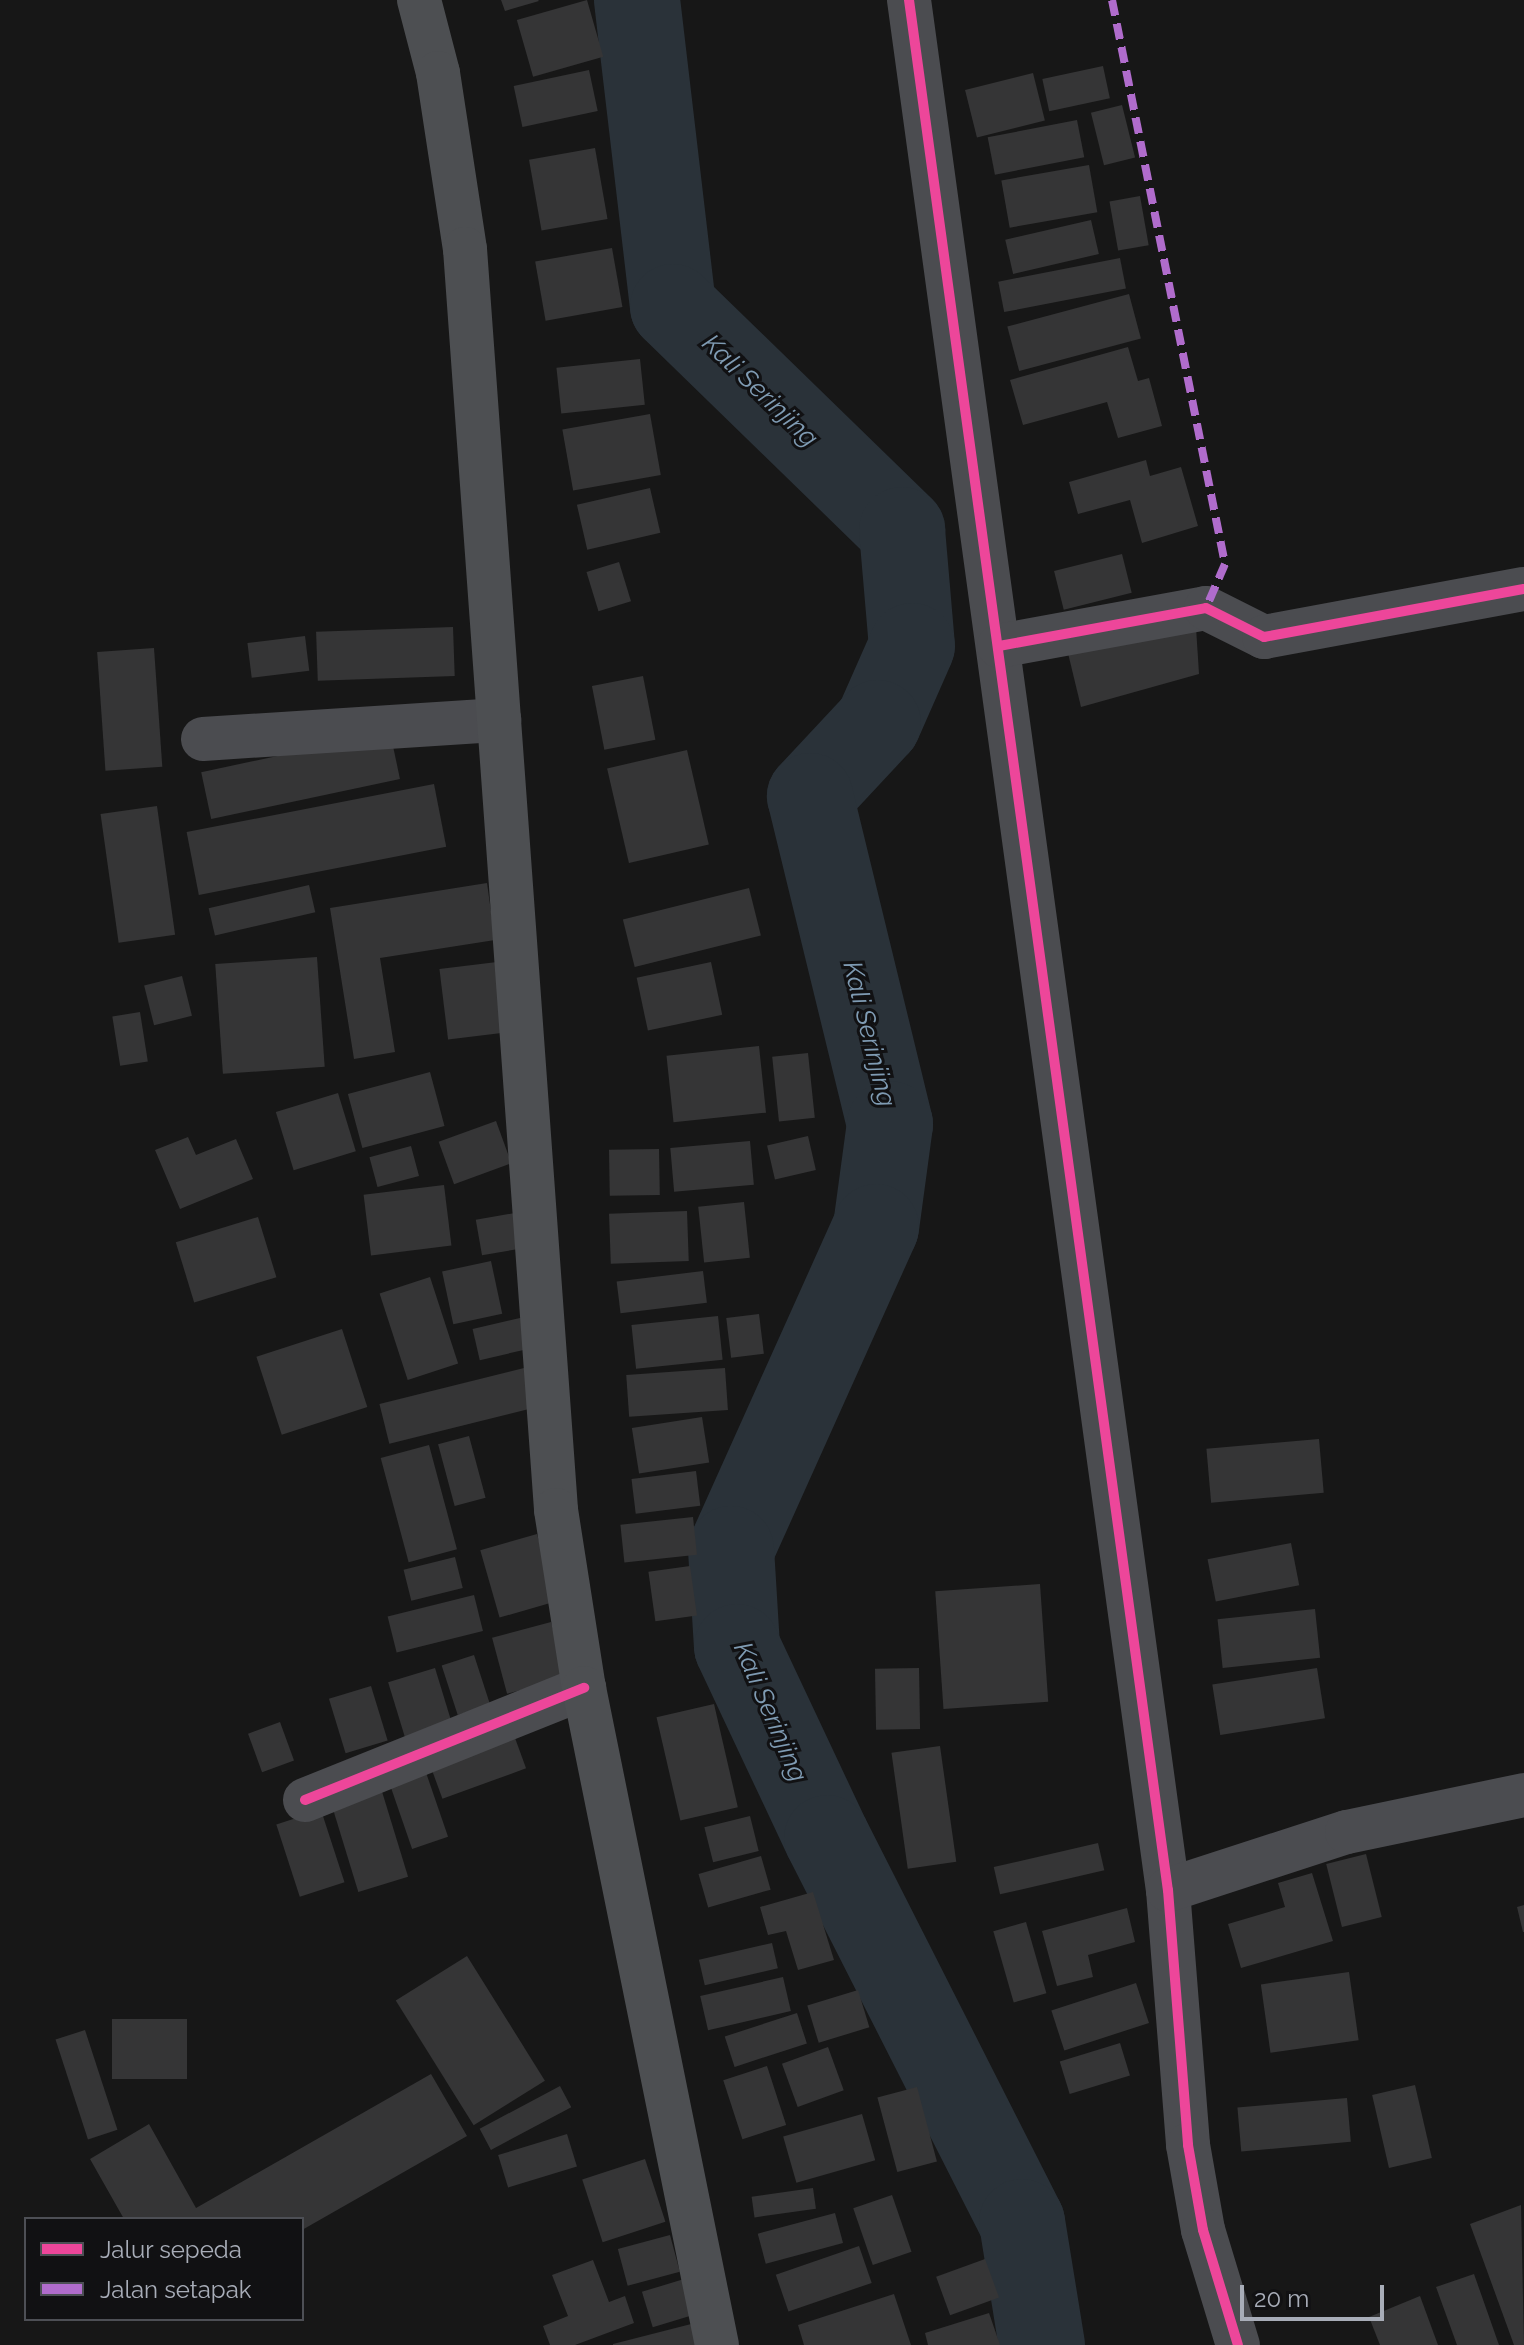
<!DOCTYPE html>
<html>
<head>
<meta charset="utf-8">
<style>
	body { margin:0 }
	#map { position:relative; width:1524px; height:2345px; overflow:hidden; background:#171717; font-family:Raleway,sans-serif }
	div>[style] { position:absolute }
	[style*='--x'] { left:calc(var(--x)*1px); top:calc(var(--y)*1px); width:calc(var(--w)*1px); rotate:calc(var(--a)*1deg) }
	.river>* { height:86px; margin:-43px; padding:0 43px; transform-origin:43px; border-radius:43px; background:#2a3239 }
	.building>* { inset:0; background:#353536; transform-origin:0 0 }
	.minor>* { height:44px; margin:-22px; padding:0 22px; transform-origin:22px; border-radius:22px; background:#4b4c50 }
	.major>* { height:44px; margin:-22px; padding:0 22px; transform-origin:22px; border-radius:22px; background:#4d4f52 }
	.quiet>* { height:8px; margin-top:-4px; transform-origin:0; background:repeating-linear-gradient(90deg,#b06ccc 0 16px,transparent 0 24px) }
	.cycleway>* { height:10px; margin:-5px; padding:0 5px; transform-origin:5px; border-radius:5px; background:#ed469a }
	span { translate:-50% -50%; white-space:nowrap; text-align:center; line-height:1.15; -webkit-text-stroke:6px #111113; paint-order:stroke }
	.water-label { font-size:26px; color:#7f9bb3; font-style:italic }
	.legend { position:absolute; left:24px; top:2217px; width:280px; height:104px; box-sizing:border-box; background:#111113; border:2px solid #4d4f55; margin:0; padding:10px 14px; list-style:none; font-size:24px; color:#a8adb8 }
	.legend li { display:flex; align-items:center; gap:16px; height:40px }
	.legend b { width:40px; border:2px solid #4d4f55 }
	.scale { position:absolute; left:1240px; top:2285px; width:144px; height:36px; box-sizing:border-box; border:4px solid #a8adb8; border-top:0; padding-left:10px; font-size:24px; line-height:28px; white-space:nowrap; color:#a8adb8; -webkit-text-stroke:6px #111113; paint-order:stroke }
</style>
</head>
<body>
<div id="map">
	<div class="river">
		<div style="--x:637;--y:0;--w:309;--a:83.3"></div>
		<div style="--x:673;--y:307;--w:320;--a:44.2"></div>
		<div style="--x:902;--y:530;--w:116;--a:85.1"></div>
		<div style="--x:912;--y:646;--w:84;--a:113.8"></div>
		<div style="--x:878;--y:723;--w:100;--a:133"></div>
		<div style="--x:810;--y:796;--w:338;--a:76.3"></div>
		<div style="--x:890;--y:1124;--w:104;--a:97.7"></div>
		<div style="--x:876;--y:1227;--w:353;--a:114.2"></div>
		<div style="--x:731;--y:1549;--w:98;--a:86.5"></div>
		<div style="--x:737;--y:1647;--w:211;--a:64.8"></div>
		<div style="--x:827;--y:1838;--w:431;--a:63.1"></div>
		<div style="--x:1022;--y:2222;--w:125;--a:80.8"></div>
	</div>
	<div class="building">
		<div style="clip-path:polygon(501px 0,538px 0,539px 1px,505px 11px)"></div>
		<div style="left:587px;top:0;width:59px;height:73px;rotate:74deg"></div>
		<div style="left:1103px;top:66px;width:33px;height:62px;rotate:78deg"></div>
		<div style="left:589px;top:70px;width:42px;height:77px;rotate:78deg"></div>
		<div style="left:1033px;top:73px;width:49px;height:70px;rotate:76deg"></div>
		<div style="left:1122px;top:105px;width:54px;height:32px;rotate:76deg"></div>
		<div style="left:1077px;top:120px;width:38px;height:91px;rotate:79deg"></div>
		<div style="left:595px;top:148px;width:72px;height:67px;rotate:80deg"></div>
		<div style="left:1089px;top:165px;width:48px;height:89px;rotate:80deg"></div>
		<div style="left:1140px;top:196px;width:50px;height:31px;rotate:80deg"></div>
		<div style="left:1091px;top:220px;width:35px;height:88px;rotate:77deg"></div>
		<div style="left:612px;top:248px;width:60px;height:78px;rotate:80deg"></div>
		<div style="left:1120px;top:258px;width:31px;height:124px;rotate:79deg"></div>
		<div style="left:1129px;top:294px;width:46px;height:126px;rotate:75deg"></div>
		<div style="clip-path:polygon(1128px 347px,1138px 381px,1149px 378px,1162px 426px,1118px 438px,1107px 402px,1023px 425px,1010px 380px)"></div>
		<div style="left:640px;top:359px;width:46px;height:84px;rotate:84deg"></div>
		<div style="left:650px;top:414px;width:62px;height:89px;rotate:80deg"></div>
		<div style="clip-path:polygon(1146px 460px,1150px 476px,1181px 467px,1198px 526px,1142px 543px,1130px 500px,1078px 514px,1069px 482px)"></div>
		<div style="left:650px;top:488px;width:46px;height:75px;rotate:77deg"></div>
		<div style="left:1122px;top:554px;width:40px;height:70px;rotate:76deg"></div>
		<div style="left:619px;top:562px;width:41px;height:34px;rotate:73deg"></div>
		<div style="left:453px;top:627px;width:49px;height:137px;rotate:88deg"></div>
		<div style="clip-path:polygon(1196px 627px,1199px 674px,1081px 707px,1067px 649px)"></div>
		<div style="left:305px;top:636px;width:35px;height:58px;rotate:83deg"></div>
		<div style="left:154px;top:648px;width:119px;height:57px;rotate:86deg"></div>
		<div style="left:643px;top:676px;width:65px;height:52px;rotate:79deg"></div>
		<div style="left:390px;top:732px;width:48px;height:193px;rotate:78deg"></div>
		<div style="left:687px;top:750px;width:97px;height:82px;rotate:77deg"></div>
		<div style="left:434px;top:784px;width:64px;height:252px;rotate:79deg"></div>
		<div style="left:157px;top:806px;width:130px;height:57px;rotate:82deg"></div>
		<div style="clip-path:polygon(487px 883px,495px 940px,380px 958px,395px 1052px,354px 1059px,330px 908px)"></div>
		<div style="left:309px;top:885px;width:28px;height:103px;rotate:77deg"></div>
		<div style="left:749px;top:888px;width:49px;height:130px;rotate:76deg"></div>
		<div style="left:317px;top:957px;width:110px;height:102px;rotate:86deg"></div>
		<div style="left:497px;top:962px;width:71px;height:58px;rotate:83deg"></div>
		<div style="left:711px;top:962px;width:54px;height:76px;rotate:78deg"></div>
		<div style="left:182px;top:976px;width:41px;height:39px;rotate:76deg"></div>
		<div style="left:140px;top:1012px;width:50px;height:28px;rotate:81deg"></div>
		<div style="left:759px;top:1046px;width:67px;height:93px;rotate:84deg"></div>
		<div style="left:808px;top:1053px;width:65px;height:36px;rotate:84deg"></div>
		<div style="left:430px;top:1072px;width:56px;height:85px;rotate:75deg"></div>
		<div style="left:338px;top:1093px;width:61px;height:65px;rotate:73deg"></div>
		<div style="left:496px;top:1121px;width:45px;height:61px;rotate:70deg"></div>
		<div style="left:808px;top:1136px;width:35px;height:42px;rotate:77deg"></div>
		<div style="clip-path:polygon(188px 1137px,196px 1155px,236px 1139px,253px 1179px,180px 1209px,155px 1150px)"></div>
		<div style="left:750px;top:1141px;width:44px;height:80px;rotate:85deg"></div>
		<div style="left:411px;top:1146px;width:31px;height:43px;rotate:75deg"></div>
		<div style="left:659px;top:1149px;width:46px;height:50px;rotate:89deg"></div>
		<div style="left:444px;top:1185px;width:61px;height:81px;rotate:83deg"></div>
		<div style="left:744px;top:1202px;width:56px;height:46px;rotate:84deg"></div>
		<div style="left:526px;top:1211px;width:36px;height:51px;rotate:80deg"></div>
		<div style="left:687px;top:1211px;width:50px;height:78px;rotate:88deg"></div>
		<div style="left:258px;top:1217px;width:63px;height:86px;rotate:73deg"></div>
		<div style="left:491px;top:1261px;width:54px;height:50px;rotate:78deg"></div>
		<div style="left:703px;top:1271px;width:32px;height:87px;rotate:83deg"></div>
		<div style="left:430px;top:1277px;width:91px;height:53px;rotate:72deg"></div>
		<div style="left:759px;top:1314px;width:40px;height:33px;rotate:83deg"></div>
		<div style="left:533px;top:1315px;width:32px;height:62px;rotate:77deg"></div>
		<div style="left:718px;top:1316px;width:44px;height:87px;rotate:84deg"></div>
		<div style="left:342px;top:1329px;width:82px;height:90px;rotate:72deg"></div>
		<div style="left:524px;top:1368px;width:41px;height:149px;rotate:76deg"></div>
		<div style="left:725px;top:1368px;width:42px;height:99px;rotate:86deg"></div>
		<div style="left:702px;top:1417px;width:46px;height:71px;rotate:81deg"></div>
		<div style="left:469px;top:1436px;width:64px;height:32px;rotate:75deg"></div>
		<div style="left:1319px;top:1439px;width:54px;height:113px;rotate:85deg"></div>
		<div style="left:429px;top:1445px;width:108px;height:50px;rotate:75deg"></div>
		<div style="left:696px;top:1471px;width:35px;height:65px;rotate:83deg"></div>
		<div style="left:693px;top:1517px;width:38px;height:73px;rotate:84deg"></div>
		<div style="left:537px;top:1534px;width:70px;height:59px;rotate:74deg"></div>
		<div style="left:1291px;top:1543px;width:43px;height:85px;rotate:79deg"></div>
		<div style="left:455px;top:1557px;width:32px;height:53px;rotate:76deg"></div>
		<div style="left:690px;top:1566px;width:50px;height:42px;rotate:82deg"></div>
		<div style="left:1040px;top:1584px;width:118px;height:105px;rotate:86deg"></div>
		<div style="left:474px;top:1595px;width:37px;height:89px;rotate:76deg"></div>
		<div style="left:1315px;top:1609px;width:49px;height:98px;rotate:84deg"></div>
		<div style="left:551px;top:1622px;width:58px;height:61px;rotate:75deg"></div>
		<div style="left:474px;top:1655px;width:52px;height:34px;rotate:72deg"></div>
		<div style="left:435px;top:1668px;width:63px;height:49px;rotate:73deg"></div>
		<div style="left:919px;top:1668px;width:61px;height:44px;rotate:89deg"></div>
		<div style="left:1317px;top:1668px;width:51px;height:106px;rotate:81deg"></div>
		<div style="left:371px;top:1686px;width:57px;height:44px;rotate:73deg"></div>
		<div style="left:714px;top:1704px;width:106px;height:59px;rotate:77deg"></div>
		<div style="left:280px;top:1722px;width:41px;height:34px;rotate:70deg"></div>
		<div style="left:511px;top:1727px;width:44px;height:89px;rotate:70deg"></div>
		<div style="left:940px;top:1746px;width:117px;height:49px;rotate:82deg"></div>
		<div style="left:422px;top:1761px;width:80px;height:38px;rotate:71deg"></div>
		<div style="left:380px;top:1785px;width:96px;height:52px;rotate:73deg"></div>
		<div style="left:321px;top:1810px;width:76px;height:47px;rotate:72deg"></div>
		<div style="left:750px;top:1816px;width:36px;height:47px;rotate:76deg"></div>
		<div style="left:1098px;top:1843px;width:28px;height:107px;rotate:77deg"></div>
		<div style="left:1366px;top:1854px;width:65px;height:41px;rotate:76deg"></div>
		<div style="left:761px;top:1856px;width:35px;height:65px;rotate:74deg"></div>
		<div style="clip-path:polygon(1312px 1873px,1333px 1941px,1241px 1968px,1228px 1924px,1285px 1907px,1278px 1883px)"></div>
		<div style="clip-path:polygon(813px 1892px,834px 1960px,798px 1970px,786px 1931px,768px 1935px,760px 1907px)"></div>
		<div style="clip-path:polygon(1524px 1905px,1524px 1932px,1523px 1932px,1517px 1907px)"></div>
		<div style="clip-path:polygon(1127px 1908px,1135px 1942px,1088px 1955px,1093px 1977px,1057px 1986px,1042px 1931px)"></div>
		<div style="left:1026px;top:1922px;width:74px;height:34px;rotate:74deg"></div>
		<div style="left:772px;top:1943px;width:26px;height:75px;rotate:77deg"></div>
		<div style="left:467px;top:1956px;width:147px;height:84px;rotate:58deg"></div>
		<div style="left:1349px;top:1972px;width:69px;height:89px;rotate:82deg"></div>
		<div style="left:783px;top:1977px;width:35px;height:85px;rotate:77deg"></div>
		<div style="left:1136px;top:1983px;width:42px;height:89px;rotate:72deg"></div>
		<div style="left:858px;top:1990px;width:39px;height:53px;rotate:73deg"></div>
		<div style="left:797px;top:2013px;width:32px;height:76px;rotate:72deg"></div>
		<div style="left:112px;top:2019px;width:75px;height:60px"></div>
		<div style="left:85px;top:2030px;width:105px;height:31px;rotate:72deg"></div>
		<div style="left:1120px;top:2043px;width:34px;height:63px;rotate:73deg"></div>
		<div style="left:828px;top:2047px;width:46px;height:49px;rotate:70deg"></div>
		<div style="left:767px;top:2066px;width:62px;height:46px;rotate:72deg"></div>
		<div style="clip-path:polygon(431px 2074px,467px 2136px,302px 2230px,302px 2219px,124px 2219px,90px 2159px,149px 2124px,196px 2208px)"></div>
		<div style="left:1415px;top:2085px;width:75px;height:44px;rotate:77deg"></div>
		<div style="left:560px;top:2086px;width:24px;height:91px;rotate:62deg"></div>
		<div style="left:917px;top:2087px;width:77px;height:41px;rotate:75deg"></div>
		<div style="left:1347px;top:2098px;width:44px;height:110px;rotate:85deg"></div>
		<div style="left:862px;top:2114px;width:48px;height:82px;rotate:74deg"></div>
		<div style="left:567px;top:2134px;width:34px;height:72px;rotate:73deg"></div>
		<div style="left:645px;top:2159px;width:66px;height:66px;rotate:72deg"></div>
		<div style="left:813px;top:2188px;width:21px;height:62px;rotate:82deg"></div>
		<div style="left:892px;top:2195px;width:60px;height:41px;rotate:71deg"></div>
		<div style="clip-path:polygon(1521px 2205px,1524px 2345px,1514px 2345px,1470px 2224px)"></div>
		<div style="left:835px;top:2213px;width:31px;height:80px;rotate:75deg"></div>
		<div style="left:670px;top:2235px;width:38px;height:54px;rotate:75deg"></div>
		<div style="left:859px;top:2246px;width:39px;height:88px;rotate:71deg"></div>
		<div style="left:985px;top:2259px;width:41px;height:52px;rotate:70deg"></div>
		<div style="clip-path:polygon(593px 2260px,609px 2302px,625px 2296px,634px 2323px,575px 2345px,550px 2345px,543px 2326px,568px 2316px,552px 2275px)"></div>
		<div style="clip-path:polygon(1474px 2274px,1499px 2345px,1457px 2345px,1436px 2287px)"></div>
		<div style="left:684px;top:2279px;width:37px;height:44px;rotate:73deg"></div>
		<div style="clip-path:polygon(894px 2294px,911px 2345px,804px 2345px,798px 2325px)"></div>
		<div style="clip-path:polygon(1420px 2296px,1438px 2345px,1380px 2345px,1369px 2317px)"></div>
		<div style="clip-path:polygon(989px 2313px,1000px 2345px,928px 2345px,925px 2333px)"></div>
		<div style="clip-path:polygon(699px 2322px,705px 2345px,613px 2345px,613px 2344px)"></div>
	</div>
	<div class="minor">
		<div style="--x:909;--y:0;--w:1908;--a:82.2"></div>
		<div style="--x:1168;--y:1890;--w:256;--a:85.5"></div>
		<div style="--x:1188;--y:2145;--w:86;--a:80"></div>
		<div style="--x:1203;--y:2230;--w:120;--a:73.1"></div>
		<div style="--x:999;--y:646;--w:210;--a:-10.4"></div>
		<div style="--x:1206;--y:608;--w:65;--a:26.6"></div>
		<div style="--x:1264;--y:637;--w:264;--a:-10.5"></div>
		<div style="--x:203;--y:739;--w:297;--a:-3.7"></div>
		<div style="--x:305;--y:1800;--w:301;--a:-21.9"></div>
		<div style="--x:1168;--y:1890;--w:188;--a:-18"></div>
		<div style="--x:1347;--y:1832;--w:181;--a:-11.8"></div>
	</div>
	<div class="major">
		<div style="--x:419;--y:0;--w:75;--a:75.4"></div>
		<div style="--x:438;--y:73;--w:178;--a:81.3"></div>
		<div style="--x:465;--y:249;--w:1264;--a:85.87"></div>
		<div style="--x:556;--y:1510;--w:180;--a:81.1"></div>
		<div style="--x:584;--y:1688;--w:670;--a:78.56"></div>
	</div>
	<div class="quiet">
		<div style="--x:1112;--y:0;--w:575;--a:78.67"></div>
		<div style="--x:1225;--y:564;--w:48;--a:113.4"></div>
	</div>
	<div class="cycleway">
		<div style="--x:909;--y:0;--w:1908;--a:82.2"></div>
		<div style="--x:1168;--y:1890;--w:256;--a:85.5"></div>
		<div style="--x:1188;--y:2145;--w:86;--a:80"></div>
		<div style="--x:1203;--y:2230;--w:120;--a:73.1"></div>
		<div style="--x:999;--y:646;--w:210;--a:-10.4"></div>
		<div style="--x:1206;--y:608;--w:65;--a:26.6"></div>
		<div style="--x:1264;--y:637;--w:264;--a:-10.5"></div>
		<div style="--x:305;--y:1800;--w:301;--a:-21.9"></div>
	</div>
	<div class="water-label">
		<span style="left:760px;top:391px;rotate:44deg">Kali Serinjing</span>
		<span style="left:869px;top:1034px;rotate:76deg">Kali Serinjing</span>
		<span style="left:770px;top:1712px;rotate:67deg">Kali Serinjing</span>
	</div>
	<ul class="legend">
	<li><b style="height:10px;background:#ed469a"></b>Jalur sepeda</li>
	<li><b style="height:10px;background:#b06ccc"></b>Jalan setapak</li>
	</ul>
	<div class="scale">20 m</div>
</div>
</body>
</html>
